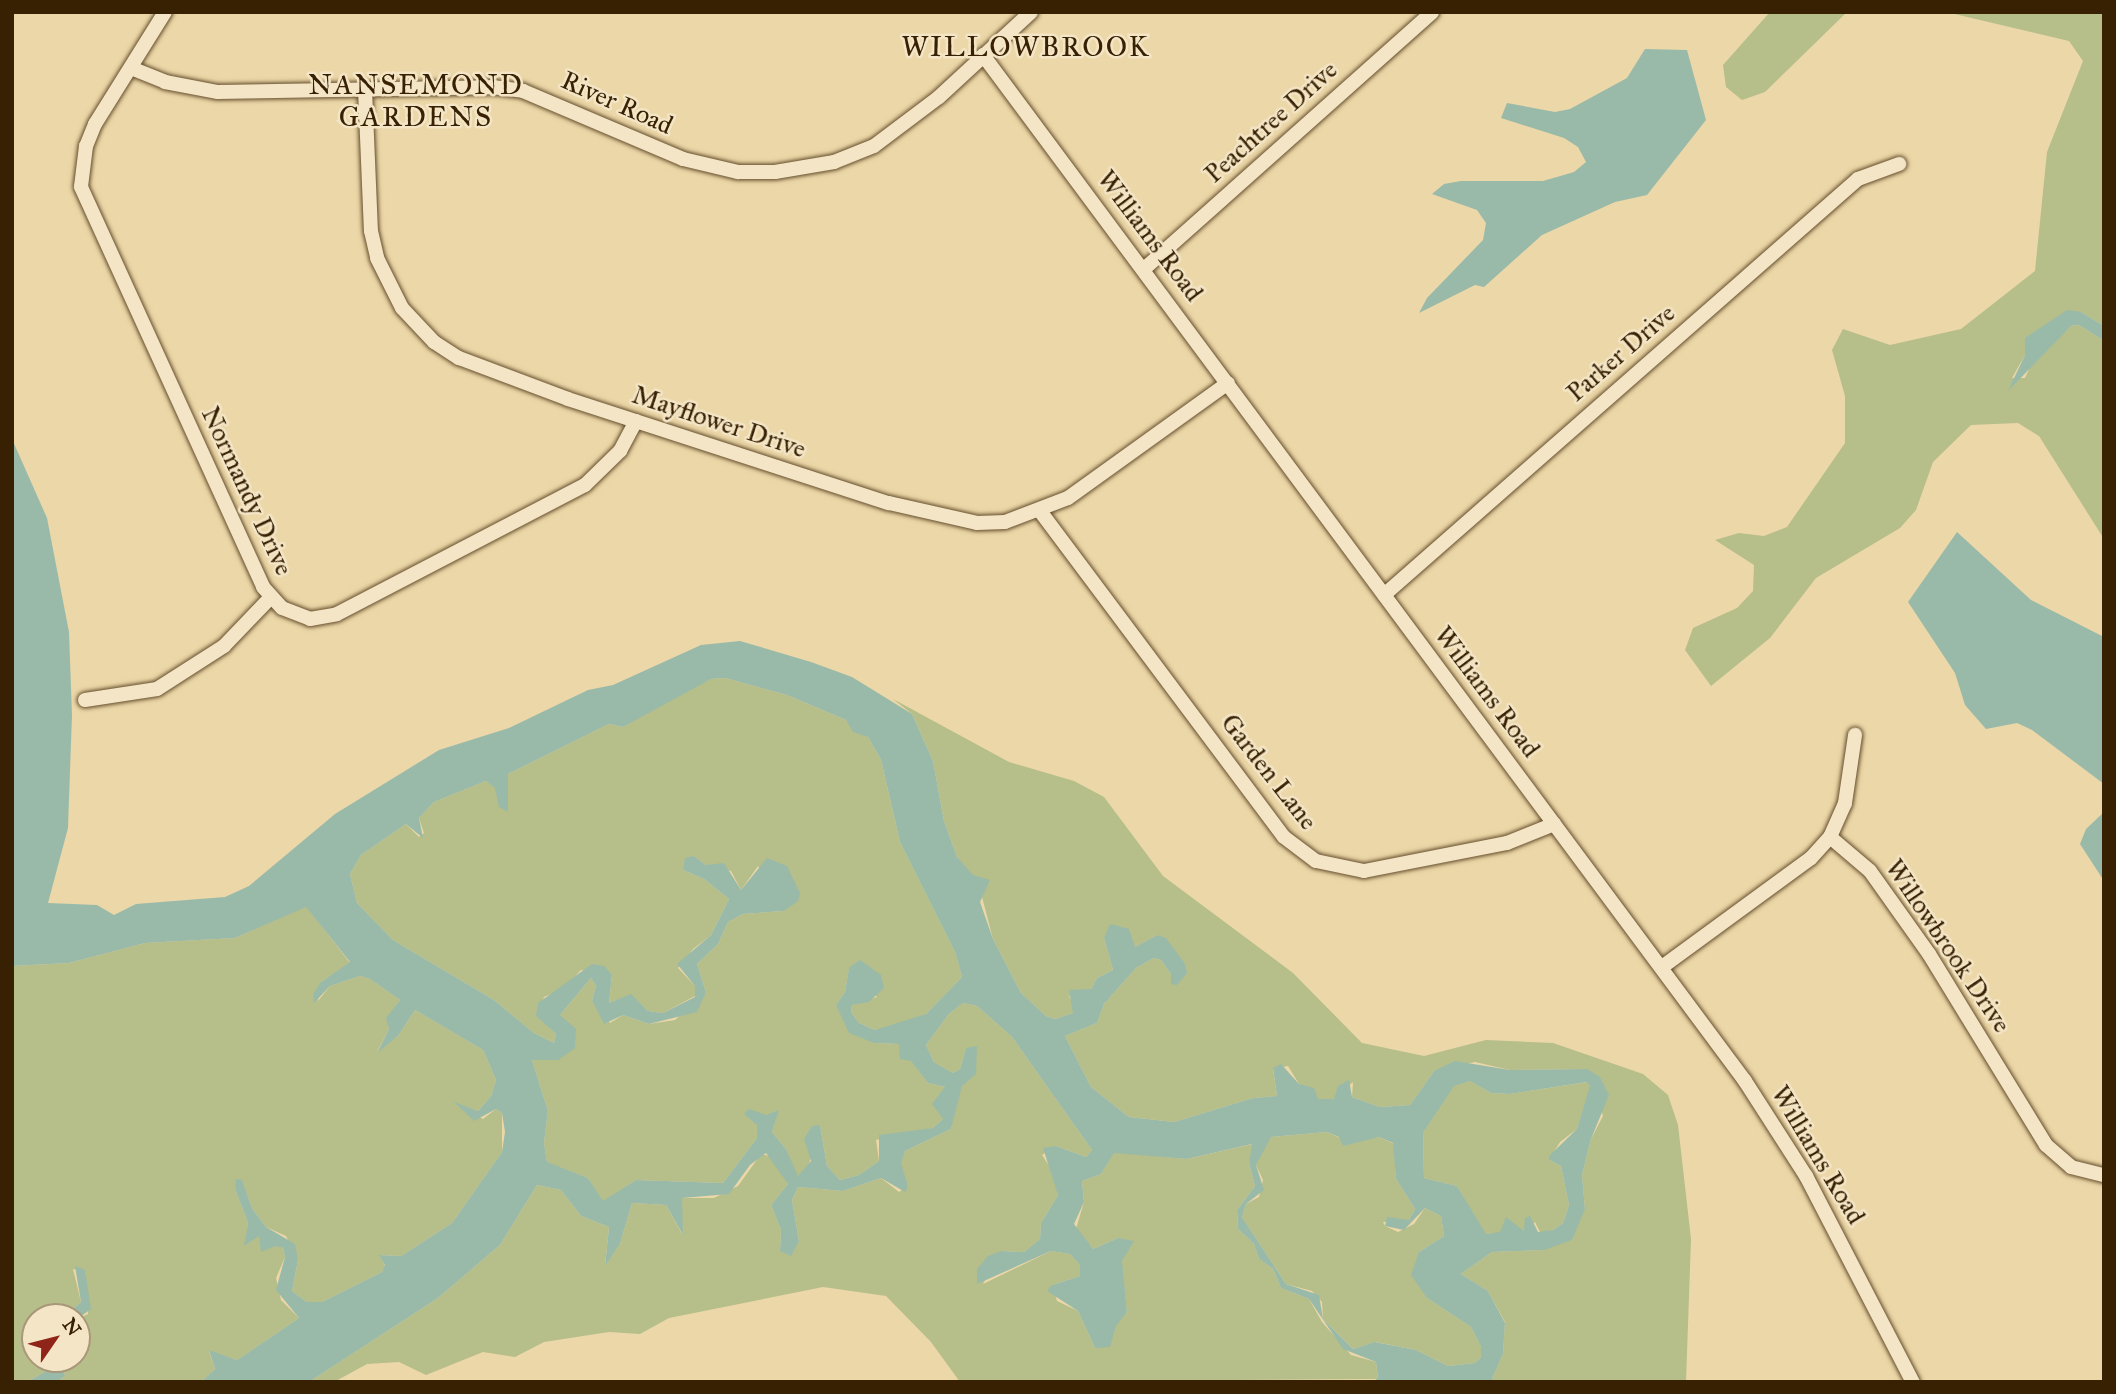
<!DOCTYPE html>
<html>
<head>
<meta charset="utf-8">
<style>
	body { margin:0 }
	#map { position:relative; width:2116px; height:1394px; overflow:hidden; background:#ecd7a8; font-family:"IM FELL Great Primer",serif }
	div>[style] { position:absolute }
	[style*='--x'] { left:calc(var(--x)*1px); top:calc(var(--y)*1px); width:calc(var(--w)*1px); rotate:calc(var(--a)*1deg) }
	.green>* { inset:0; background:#b6be89 }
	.water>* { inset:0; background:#99baa9 }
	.roads { filter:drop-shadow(0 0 2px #654e2c) drop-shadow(0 0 2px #654e2c) }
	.minor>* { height:14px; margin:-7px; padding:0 7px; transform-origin:7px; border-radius:7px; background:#f3e5c6 }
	span { translate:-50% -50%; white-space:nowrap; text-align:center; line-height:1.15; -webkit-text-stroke:5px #f3e5c6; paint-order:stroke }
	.street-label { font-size:26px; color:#382103 }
	.neighbourhood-label { font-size:28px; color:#382103; letter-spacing:2px }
	.frame { position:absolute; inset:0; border:14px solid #382103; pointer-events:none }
	.north { position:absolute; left:21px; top:1303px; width:70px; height:70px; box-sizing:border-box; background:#f3e5c6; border:2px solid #a89778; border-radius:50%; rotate:55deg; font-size:19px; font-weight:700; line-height:28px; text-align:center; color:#382103 }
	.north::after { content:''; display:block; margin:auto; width:24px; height:32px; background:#8f2418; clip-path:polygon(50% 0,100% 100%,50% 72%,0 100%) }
</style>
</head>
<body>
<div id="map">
	<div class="green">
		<div style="clip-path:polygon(1770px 12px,1847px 12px,1765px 92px,1742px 100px,1726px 87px,1723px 65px)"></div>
		<div style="clip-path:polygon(1946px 12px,2104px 12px,2104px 326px,2081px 312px,2025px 355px,2012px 378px,2025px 378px,2034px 359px,2071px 326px,2079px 325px,2104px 341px,2104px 539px,2039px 436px,2018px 423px,1971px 425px,1933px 462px,1916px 510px,1900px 528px,1816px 578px,1770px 638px,1711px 686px,1685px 650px,1693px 628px,1737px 608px,1753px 591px,1754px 565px,1715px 540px,1739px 533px,1764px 536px,1787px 527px,1845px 443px,1845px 396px,1832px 350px,1843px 329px,1890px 345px,1961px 329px,2035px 271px,2047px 152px,2083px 61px,2069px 41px)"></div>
		<div style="clip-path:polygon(725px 678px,787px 695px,846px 720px,868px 737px,881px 760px,900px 842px,955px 952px,962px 977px,926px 1014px,890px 1029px,875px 1030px,859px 1023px,851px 1012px,852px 1005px,877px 997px,849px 969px,845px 992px,836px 1005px,874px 1043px,899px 1044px,928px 1083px,945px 1087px,943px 1119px,933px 1128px,876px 1140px,879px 1161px,859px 1175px,840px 1180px,827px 1166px,820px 1125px,807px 1171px,798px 1176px,794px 1173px,786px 1149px,772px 1132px,778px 1111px,757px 1125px,757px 1138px,723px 1183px,636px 1180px,603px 1202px,588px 1178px,547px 1163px,544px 1143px,548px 1111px,532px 1060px,558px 1060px,560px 1015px,591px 978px,596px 986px,592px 1000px,610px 1023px,623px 1015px,649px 1024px,675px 1020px,706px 992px,697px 964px,718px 944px,728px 922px,743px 914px,784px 911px,758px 866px,741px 890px,731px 871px,706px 865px,694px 856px,683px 870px,704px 879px,729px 899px,711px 935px,693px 949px,678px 968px,695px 986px,695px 996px,663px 1013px,648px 1011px,631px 995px,609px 1003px,612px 975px,581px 970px,564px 988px,544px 997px,537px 1016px,556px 1034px,554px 1043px,534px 1033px,494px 1000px,393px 940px,357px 903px,350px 874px,361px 855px,406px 824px,419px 837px,424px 833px,419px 818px,434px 802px,486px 781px,495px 787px,508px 774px,609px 724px,623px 727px,673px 696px,711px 679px)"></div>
		<div style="clip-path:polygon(893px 699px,1009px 762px,1074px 781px,1104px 797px,1163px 876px,1293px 973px,1362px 1043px,1424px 1056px,1486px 1040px,1553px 1043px,1643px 1074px,1668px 1095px,1678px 1125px,1691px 1239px,1686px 1382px,1491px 1382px,1503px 1354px,1505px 1322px,1488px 1291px,1461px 1274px,1492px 1252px,1544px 1250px,1585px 1209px,1582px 1175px,1591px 1139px,1603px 1116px,1587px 1069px,1510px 1070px,1475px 1062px,1434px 1071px,1410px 1105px,1380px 1107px,1352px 1097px,1353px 1082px,1334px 1099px,1318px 1099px,1299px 1084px,1288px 1066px,1273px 1069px,1277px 1096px,1253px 1098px,1174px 1122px,1129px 1117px,1091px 1087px,1065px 1036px,1097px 1023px,1104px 1004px,1136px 968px,1154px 958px,1161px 960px,1171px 974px,1185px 964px,1157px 935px,1135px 947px,1104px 938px,1113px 970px,1097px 978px,1091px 989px,1069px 996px,1075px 1007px,1073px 1013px,1055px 1019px,1046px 1016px,1021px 993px,993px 939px,981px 893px,957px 857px,944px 821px,933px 761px,912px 714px)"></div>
		<div style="clip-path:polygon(306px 906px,350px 963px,321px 982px,318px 1001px,330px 986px,360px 976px,370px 979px,400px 1000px,387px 1018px,389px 1029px,377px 1052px,398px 1036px,415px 1010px,483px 1050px,496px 1080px,491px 1096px,478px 1111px,457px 1104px,483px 1119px,496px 1109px,502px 1113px,502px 1152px,452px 1223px,401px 1256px,380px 1255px,385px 1266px,382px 1272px,322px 1302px,307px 1302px,292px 1291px,298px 1260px,286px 1236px,266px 1227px,252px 1208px,242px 1181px,235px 1189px,248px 1223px,245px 1245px,259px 1235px,283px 1248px,285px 1257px,276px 1278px,281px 1300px,299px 1318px,237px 1360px,209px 1351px,215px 1369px,201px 1382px,57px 1382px,65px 1376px,61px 1359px,77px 1359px,77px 1319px,88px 1314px,85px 1271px,73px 1269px,81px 1302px,64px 1317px,35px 1317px,35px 1359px,46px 1359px,46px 1371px,27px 1382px,12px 1382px,12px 966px,69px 963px,145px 943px,235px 938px)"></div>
		<div style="clip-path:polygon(963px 1003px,977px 1006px,1012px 1037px,1092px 1150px,1086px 1157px,1056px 1146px,1042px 1155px,1054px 1173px,1058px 1195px,1041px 1223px,1040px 1239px,1024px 1252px,1001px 1251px,983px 1284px,1051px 1251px,1070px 1254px,1080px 1265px,1080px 1276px,1052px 1285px,1057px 1301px,1078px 1311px,1095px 1348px,1127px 1312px,1118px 1238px,1093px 1249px,1076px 1229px,1084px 1202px,1082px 1181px,1101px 1174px,1114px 1152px,1187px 1159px,1253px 1144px,1249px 1163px,1255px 1186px,1237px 1210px,1238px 1229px,1254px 1244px,1259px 1259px,1273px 1269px,1281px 1288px,1309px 1299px,1322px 1322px,1351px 1355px,1376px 1362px,1378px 1379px,960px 1382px,931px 1342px,886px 1296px,823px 1287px,669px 1318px,640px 1334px,609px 1332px,544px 1342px,515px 1357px,483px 1352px,426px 1375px,399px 1362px,367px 1364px,334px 1382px,309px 1382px,438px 1298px,500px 1245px,537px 1185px,561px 1190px,581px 1216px,609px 1227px,605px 1265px,620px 1244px,632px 1203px,666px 1205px,682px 1234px,682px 1198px,714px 1198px,738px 1186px,761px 1154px,773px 1157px,788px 1184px,771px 1205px,781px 1230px,780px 1251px,799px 1241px,792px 1200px,798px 1187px,843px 1191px,881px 1178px,899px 1192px,908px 1186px,900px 1163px,905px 1151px,951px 1129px,966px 1048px,960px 1069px,953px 1073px,934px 1062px,926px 1045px,949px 1014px)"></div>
		<div style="clip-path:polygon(1470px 1081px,1491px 1093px,1510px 1094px,1588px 1082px,1591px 1086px,1577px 1129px,1560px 1142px,1549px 1160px,1561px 1166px,1569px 1205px,1563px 1223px,1553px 1230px,1541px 1234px,1535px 1222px,1523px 1231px,1485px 1234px,1457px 1186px,1424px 1178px,1423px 1133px,1454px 1085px)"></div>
		<div style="clip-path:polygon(1327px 1132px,1349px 1142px,1379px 1137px,1394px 1144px,1396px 1179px,1415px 1209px,1409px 1220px,1383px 1222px,1385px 1226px,1398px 1232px,1414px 1224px,1425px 1208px,1441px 1216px,1444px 1236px,1419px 1252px,1427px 1298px,1471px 1327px,1481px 1347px,1481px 1357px,1475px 1363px,1448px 1366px,1416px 1350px,1376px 1342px,1353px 1349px,1323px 1319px,1322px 1302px,1312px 1291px,1286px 1284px,1242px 1217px,1246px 1204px,1259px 1197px,1263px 1180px,1256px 1165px,1257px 1156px,1271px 1137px)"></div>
	</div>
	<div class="water">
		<div style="clip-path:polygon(1645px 49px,1687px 50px,1706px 120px,1647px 195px,1615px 202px,1542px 235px,1484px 287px,1475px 285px,1419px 313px,1427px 298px,1483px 240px,1486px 223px,1477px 210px,1432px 194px,1444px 184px,1461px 181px,1543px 181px,1574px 172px,1586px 162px,1578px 147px,1564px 138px,1501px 118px,1507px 103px,1555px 112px,1570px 109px,1627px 78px)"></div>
		<div style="clip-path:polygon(2067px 310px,2081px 312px,2104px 326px,2104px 341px,2079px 325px,2071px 326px,2008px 391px,2025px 355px,2025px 338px)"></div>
		<div style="clip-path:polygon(evenodd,12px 439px,47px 518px,69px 632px,72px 715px,68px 828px,48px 903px,97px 905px,114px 915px,136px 904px,225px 897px,249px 886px,335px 814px,439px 750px,509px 728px,588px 690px,613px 685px,701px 645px,740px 641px,811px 662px,852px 677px,912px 714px,933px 761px,944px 821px,957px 857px,973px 875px,990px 880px,980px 902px,993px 939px,1021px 993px,1046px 1016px,1055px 1019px,1073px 1013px,1069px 990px,1091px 989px,1097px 978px,1113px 970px,1104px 938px,1110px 924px,1129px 929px,1135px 947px,1157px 935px,1166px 938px,1185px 964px,1187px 973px,1177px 985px,1171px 984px,1171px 974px,1161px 960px,1154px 958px,1136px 968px,1104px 1004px,1097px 1023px,1065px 1036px,1091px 1087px,1129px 1117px,1174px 1122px,1253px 1098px,1277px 1096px,1273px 1068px,1281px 1064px,1299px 1084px,1314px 1088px,1318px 1099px,1334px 1099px,1338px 1086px,1349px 1080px,1352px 1097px,1380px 1107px,1410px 1105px,1434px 1071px,1455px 1061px,1510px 1070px,1587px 1069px,1600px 1077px,1609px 1095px,1591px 1139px,1582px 1175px,1585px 1209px,1572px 1240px,1544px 1250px,1492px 1252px,1461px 1274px,1488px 1291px,1505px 1323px,1503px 1354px,1491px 1382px,1373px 1382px,1378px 1378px,1376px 1362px,1343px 1349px,1309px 1299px,1281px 1288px,1273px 1269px,1259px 1259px,1254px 1244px,1238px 1229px,1237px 1210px,1255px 1186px,1249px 1163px,1252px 1144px,1187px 1159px,1114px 1153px,1101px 1174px,1082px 1181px,1084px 1202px,1074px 1224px,1093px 1249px,1118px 1238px,1134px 1241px,1122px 1261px,1127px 1312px,1116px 1326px,1110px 1347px,1095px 1348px,1078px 1311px,1047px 1291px,1052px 1285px,1080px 1276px,1080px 1265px,1070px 1254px,1051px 1251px,977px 1284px,977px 1269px,988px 1256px,1001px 1251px,1024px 1252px,1040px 1239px,1041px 1223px,1058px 1195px,1043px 1148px,1056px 1146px,1086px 1157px,1092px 1150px,1012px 1037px,977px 1006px,963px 1003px,949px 1014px,926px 1045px,934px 1062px,953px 1073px,960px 1069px,966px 1048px,977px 1046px,976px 1074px,962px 1086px,951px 1129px,905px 1151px,901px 1163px,908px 1186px,905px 1192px,881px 1178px,843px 1191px,798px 1187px,792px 1200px,799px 1241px,791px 1256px,780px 1251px,781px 1230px,771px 1205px,788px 1184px,766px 1153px,750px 1165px,729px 1194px,682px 1198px,683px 1235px,666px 1205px,632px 1203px,620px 1244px,605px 1266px,609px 1227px,581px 1216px,561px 1190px,537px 1185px,500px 1245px,438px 1298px,309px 1382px,201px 1382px,215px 1369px,209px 1350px,237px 1360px,299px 1318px,276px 1290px,285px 1257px,283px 1248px,276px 1246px,261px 1252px,259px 1236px,244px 1246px,248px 1223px,235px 1189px,236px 1179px,242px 1180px,252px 1208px,266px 1227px,295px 1244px,298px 1260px,292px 1291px,307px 1302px,322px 1302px,382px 1272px,385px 1265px,379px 1255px,401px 1256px,452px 1223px,502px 1152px,505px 1132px,502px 1113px,496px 1109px,474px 1121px,454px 1102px,478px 1111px,491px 1096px,496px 1080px,483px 1050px,415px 1010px,398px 1036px,377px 1053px,389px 1029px,386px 1018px,400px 1000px,370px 979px,360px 976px,330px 986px,314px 1003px,313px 994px,321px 982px,350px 962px,306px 907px,235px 938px,145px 943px,69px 963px,12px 966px,12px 439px,725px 678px,787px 695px,846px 720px,853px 732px,868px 737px,881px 760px,900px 842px,955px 952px,962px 977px,926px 1014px,875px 1030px,859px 1023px,851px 1012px,852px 1005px,869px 1002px,884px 988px,881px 975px,860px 960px,849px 968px,845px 992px,836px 1005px,849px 1033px,874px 1043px,899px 1044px,900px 1059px,911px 1061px,928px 1083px,945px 1087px,932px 1104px,943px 1119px,933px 1128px,879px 1135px,879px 1161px,859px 1175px,840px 1180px,827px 1166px,820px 1125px,812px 1126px,804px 1139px,811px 1161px,798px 1176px,786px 1149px,772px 1132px,779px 1110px,766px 1115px,749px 1109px,744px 1114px,757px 1125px,757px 1138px,723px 1183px,636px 1180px,603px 1201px,588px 1178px,547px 1162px,544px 1143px,548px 1111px,532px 1060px,558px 1060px,575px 1048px,576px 1029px,560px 1015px,591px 978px,596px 986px,592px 1000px,604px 1024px,623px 1015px,649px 1024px,697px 1012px,706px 992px,697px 964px,718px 944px,728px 922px,743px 914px,784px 911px,798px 901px,800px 893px,787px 866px,767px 858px,741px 890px,724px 863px,706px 865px,694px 856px,685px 858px,683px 870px,704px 879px,729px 899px,711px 935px,677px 964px,695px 986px,695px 997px,663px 1013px,648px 1011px,631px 994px,609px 1003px,612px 975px,604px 966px,592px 964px,538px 1003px,536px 1016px,556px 1034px,554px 1043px,534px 1033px,494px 1000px,393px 940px,357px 903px,350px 874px,361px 855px,406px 824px,423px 838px,419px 818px,434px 802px,486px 781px,495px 788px,499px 807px,508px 812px,508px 774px,609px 724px,623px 727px,711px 679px,725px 678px,12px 439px,1470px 1081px,1491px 1093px,1510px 1094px,1587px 1082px,1590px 1086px,1577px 1129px,1549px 1156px,1549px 1160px,1561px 1166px,1569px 1205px,1563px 1223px,1553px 1230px,1538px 1232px,1530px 1216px,1525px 1218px,1524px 1231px,1506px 1217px,1500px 1232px,1486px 1234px,1457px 1186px,1424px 1178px,1423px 1133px,1454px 1086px,1470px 1081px,12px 439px,1327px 1132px,1339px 1137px,1343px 1146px,1379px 1137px,1393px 1143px,1396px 1179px,1415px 1209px,1409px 1220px,1387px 1217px,1385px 1226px,1404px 1230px,1425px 1208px,1441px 1216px,1444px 1236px,1419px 1252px,1411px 1275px,1427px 1298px,1471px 1327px,1481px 1347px,1481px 1357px,1475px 1363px,1448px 1366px,1416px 1350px,1375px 1342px,1353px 1349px,1323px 1319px,1319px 1295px,1286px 1284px,1242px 1217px,1246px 1204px,1264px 1190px,1256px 1165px,1271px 1137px,1327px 1132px)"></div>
		<div style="clip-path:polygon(1957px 532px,2031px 600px,2104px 637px,2104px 784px,2032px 730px,2017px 723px,1986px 729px,1965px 705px,1955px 673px,1908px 602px)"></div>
		<div style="clip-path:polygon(2104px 812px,2104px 881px,2080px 844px,2086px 829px)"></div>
		<div style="clip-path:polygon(75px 1266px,85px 1270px,91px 1309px,77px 1319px,64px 1317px,81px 1302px)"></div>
		<div style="clip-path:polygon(46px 1359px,61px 1359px,65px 1376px,57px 1382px,27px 1382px,46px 1371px)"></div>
	</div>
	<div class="roads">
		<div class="minor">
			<div style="--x:165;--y:12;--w:132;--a:122"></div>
			<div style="--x:95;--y:124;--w:24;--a:112"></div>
			<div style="--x:86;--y:146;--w:41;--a:97"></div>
			<div style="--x:81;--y:187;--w:439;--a:65.5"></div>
			<div style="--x:263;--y:587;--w:28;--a:48"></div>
			<div style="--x:282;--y:608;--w:30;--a:21"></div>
			<div style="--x:310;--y:619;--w:27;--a:-10"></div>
			<div style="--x:337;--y:614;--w:280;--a:-27.5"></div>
			<div style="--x:585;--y:485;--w:49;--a:-44.2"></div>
			<div style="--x:620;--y:451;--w:34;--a:-62"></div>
			<div style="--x:983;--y:55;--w:1278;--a:53.4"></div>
			<div style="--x:1745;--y:1081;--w:113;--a:57.3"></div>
			<div style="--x:1806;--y:1176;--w:232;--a:62.6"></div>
			<div style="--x:131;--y:68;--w:37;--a:22"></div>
			<div style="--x:165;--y:82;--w:54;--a:10.7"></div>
			<div style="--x:218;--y:92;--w:274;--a:-1"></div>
			<div style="--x:492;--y:87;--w:31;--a:7"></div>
			<div style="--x:523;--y:91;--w:174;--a:23"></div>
			<div style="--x:683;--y:159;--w:57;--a:13.3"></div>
			<div style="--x:738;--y:172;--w:37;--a:0"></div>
			<div style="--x:775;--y:172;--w:60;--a:-9.6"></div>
			<div style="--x:834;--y:162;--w:43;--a:-21.8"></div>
			<div style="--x:874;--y:146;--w:81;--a:-37"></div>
			<div style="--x:939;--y:97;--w:125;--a:-42.7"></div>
			<div style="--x:365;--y:89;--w:142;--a:87.6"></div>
			<div style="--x:371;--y:231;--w:28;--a:77"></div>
			<div style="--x:377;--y:258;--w:56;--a:63.4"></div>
			<div style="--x:402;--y:308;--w:47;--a:46.7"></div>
			<div style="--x:434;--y:342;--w:30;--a:33"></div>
			<div style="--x:459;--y:358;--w:116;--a:20.6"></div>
			<div style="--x:568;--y:399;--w:337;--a:18"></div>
			<div style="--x:889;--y:503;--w:90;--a:12.8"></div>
			<div style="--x:977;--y:523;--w:28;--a:-2"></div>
			<div style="--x:1005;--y:522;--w:67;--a:-20.9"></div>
			<div style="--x:1068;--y:498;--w:197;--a:-35.7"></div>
			<div style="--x:1144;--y:269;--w:386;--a:-41.7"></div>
			<div style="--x:1040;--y:511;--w:407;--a:53.2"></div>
			<div style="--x:1284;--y:837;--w:40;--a:37"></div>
			<div style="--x:1316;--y:861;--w:49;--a:11.8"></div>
			<div style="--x:1364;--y:871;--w:146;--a:-11.1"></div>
			<div style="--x:1507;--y:843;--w:51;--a:-22"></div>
			<div style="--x:1384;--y:595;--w:631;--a:-41.27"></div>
			<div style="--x:1858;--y:179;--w:44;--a:-20.1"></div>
			<div style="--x:85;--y:700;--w:73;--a:-8.7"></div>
			<div style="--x:157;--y:689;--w:80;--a:-32.7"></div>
			<div style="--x:224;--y:646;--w:66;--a:-46.2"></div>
			<div style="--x:1830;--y:837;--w:52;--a:40.4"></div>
			<div style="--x:1870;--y:871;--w:102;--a:54.6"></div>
			<div style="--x:1929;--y:954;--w:224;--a:58.5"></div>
			<div style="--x:2046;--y:1145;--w:33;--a:41"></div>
			<div style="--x:2071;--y:1167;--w:34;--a:14"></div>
			<div style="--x:1662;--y:967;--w:185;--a:-36.2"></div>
			<div style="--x:1811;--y:858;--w:28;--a:-48"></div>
			<div style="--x:1830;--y:837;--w:37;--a:-66"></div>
			<div style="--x:1845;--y:803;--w:69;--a:-81.6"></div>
		</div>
	</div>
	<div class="street-label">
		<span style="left:617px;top:103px;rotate:24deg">River Road</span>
		<span style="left:1271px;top:122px;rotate:-42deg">Peachtree Drive</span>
		<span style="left:1150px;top:236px;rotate:53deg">Williams Road</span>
		<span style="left:1621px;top:353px;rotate:-41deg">Parker Drive</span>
		<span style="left:719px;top:422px;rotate:18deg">Mayflower Drive</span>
		<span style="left:247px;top:491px;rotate:65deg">Normandy Drive</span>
		<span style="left:1487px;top:692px;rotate:53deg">Williams Road</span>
		<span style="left:1269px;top:772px;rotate:52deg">Garden Lane</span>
		<span style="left:1948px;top:946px;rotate:56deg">Willowbrook Drive</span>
		<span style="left:1818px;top:1155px;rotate:59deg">Williams Road</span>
	</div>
	<div class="neighbourhood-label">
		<span style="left:1026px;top:47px">WILLOWBROOK</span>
		<span style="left:416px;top:101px">NANSEMOND<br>GARDENS</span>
	</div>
	<div class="frame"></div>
	<div class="north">N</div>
</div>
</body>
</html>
